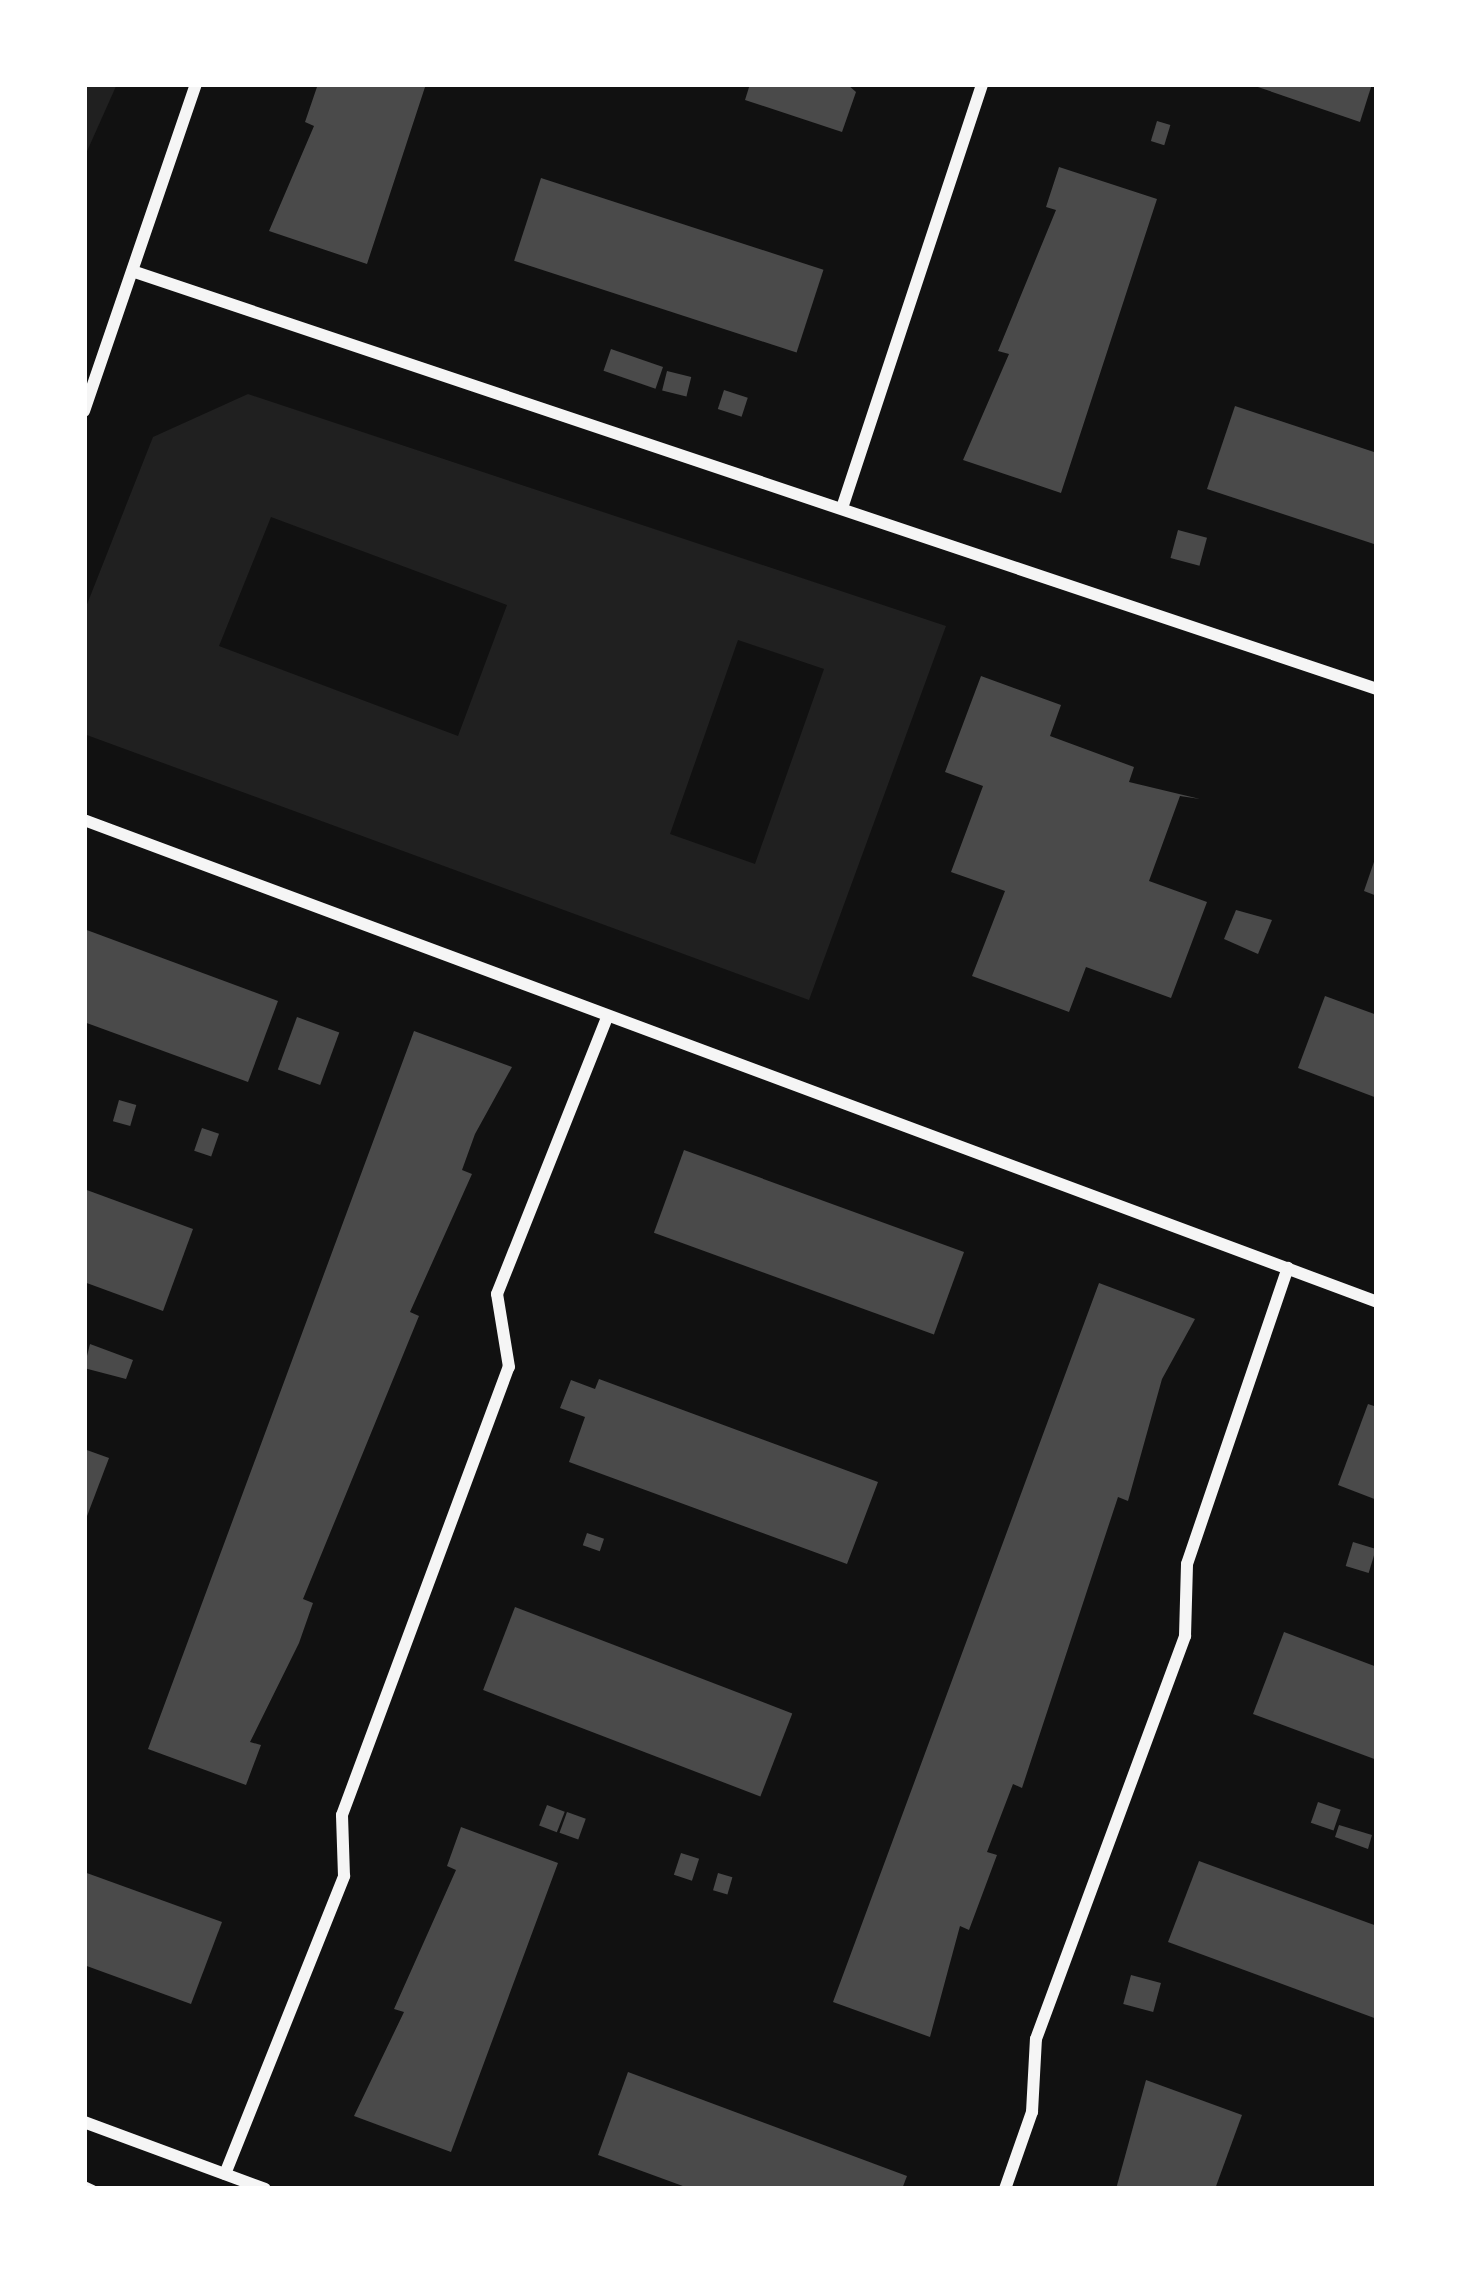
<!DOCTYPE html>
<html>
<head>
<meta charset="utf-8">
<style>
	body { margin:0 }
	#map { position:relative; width:1461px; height:2273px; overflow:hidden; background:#111; font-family:"Public Sans",sans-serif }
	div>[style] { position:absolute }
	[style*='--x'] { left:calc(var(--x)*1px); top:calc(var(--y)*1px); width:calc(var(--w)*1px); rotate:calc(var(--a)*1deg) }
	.green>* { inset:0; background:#202020 }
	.building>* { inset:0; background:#4a4a4a; transform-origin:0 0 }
	.path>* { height:8px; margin:-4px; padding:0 4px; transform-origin:4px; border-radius:4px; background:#f5f5f5 }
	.minor>* { height:12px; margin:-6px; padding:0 6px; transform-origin:6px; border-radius:6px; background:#f5f5f5 }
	span { translate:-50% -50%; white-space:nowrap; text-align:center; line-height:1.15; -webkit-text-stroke:9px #fff; paint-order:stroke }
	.frame { position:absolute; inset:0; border:87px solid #fff; pointer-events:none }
</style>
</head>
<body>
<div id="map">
	<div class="green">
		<div style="clip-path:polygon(84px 84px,117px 84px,84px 158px)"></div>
		<div style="clip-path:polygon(evenodd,248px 394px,946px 626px,809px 1000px,84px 734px,84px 612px,153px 437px,248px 394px,271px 517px,507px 605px,458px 736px,219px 646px,271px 517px,248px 394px,738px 640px,824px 669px,755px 864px,670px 834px,738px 640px)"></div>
	</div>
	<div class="building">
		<div style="clip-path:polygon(318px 84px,426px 84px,367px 264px,269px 231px,314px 126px,305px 122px)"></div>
		<div style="clip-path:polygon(750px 84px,847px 84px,856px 92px,842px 132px,745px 100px)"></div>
		<div style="clip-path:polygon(1249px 84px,1372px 84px,1360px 122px)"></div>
		<div style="left:1157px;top:121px;width:14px;height:21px;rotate:17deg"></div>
		<div style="clip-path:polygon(1059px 167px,1157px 199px,1061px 493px,963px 460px,1009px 354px,998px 351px,1056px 210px,1046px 207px)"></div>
		<div style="left:541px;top:178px;width:297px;height:87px;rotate:18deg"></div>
		<div style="left:611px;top:349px;width:55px;height:23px;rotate:19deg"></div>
		<div style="left:667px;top:371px;width:25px;height:20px;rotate:14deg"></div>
		<div style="left:724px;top:390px;width:25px;height:20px;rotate:18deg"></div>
		<div style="clip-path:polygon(1235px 406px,1377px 453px,1377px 545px,1207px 489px)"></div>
		<div style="left:1178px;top:530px;width:30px;height:29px;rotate:15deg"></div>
		<div style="clip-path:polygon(981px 676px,1061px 705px,1050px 736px,1134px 767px,1129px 782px,1200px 799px,1180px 796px,1149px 881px,1207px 902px,1171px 998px,1086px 967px,1069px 1012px,972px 976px,1005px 891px,951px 872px,983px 786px,945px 772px)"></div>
		<div style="clip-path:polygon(1376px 856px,1377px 856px,1377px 896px,1364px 891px)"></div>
		<div style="clip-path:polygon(1236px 910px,1272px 920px,1258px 954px,1224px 939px)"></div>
		<div style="clip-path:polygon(84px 929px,278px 1001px,248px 1082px,84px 1022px)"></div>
		<div style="clip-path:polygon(1325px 996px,1377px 1015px,1377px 1098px,1298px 1068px)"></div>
		<div style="left:297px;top:1017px;width:45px;height:56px;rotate:20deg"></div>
		<div style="clip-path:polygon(414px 1031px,512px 1067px,475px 1134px,462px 1170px,472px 1174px,410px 1312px,419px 1316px,303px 1599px,313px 1603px,299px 1643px,250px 1742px,261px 1745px,246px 1785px,148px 1749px)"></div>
		<div style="left:119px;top:1100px;width:18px;height:22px;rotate:16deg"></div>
		<div style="left:202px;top:1128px;width:18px;height:24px;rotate:19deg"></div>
		<div style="left:684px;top:1150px;width:298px;height:88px;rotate:20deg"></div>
		<div style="clip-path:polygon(84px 1189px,193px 1229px,163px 1311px,84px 1282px)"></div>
		<div style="clip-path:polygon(1099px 1283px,1195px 1319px,1162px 1379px,1128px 1501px,1118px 1497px,1022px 1788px,1013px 1784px,987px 1852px,997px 1855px,969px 1930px,960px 1926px,930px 2037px,833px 2002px)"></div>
		<div style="clip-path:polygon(90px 1344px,133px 1360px,126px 1379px,84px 1368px)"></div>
		<div style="clip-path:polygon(599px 1379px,878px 1482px,847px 1564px,569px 1462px,585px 1417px,560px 1408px,571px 1380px,595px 1389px)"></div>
		<div style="clip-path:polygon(1368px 1404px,1377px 1407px,1377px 1500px,1338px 1485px)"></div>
		<div style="clip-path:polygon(84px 1449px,109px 1458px,84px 1524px)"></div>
		<div style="left:587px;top:1533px;width:18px;height:13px;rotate:19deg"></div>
		<div style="left:1353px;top:1542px;width:24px;height:25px;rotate:17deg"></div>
		<div style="left:515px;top:1607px;width:297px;height:89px;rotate:21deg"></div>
		<div style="clip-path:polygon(1284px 1632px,1377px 1667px,1377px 1760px,1253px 1714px)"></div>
		<div style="left:1318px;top:1802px;width:24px;height:22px;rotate:19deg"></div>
		<div style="left:547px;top:1805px;width:19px;height:22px;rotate:21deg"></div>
		<div style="left:567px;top:1812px;width:20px;height:22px;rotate:20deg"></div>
		<div style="clip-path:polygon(1339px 1825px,1372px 1835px,1368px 1849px,1335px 1837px)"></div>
		<div style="clip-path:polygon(461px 1827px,558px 1863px,451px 2152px,354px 2116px,404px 2012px,394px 2009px,456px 1870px,447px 1866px)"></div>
		<div style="left:681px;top:1853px;width:19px;height:23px;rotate:18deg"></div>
		<div style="clip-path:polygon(1199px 1861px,1377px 1926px,1377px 2019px,1168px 1942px)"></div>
		<div style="clip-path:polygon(84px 1872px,222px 1922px,191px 2004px,84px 1965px)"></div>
		<div style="left:718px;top:1873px;width:15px;height:18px;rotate:16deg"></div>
		<div style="left:1131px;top:1975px;width:31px;height:30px;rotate:15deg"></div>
		<div style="clip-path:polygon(628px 2072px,907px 2176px,902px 2189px,691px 2189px,598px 2155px)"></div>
		<div style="clip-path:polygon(1146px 2080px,1242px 2115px,1215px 2189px,1116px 2189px)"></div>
	</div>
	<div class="path">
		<div style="--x:84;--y:2185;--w:10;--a:24"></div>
	</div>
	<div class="minor">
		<div style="--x:135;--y:272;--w:1310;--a:18.56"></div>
		<div style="--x:84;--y:411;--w:346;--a:-71.1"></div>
		<div style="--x:843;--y:505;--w:443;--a:-71.7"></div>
		<div style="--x:84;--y:820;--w:1380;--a:20.44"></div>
		<div style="--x:84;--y:2122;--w:193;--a:20.3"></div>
		<div style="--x:225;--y:2174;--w:321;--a:-68.2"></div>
		<div style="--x:344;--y:1876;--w:61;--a:-91.9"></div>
		<div style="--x:342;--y:1815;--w:478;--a:-69.6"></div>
		<div style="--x:509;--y:1367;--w:74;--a:-99.3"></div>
		<div style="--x:497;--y:1294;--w:298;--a:-68.3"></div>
		<div style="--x:1005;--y:2189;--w:82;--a:-70.7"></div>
		<div style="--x:1032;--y:2112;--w:73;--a:-86.9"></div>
		<div style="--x:1036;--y:2039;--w:430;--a:-69.7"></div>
		<div style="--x:1185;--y:1636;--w:72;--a:-88.4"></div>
		<div style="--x:1187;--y:1564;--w:313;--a:-71.2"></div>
	</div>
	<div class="frame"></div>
</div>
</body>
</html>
